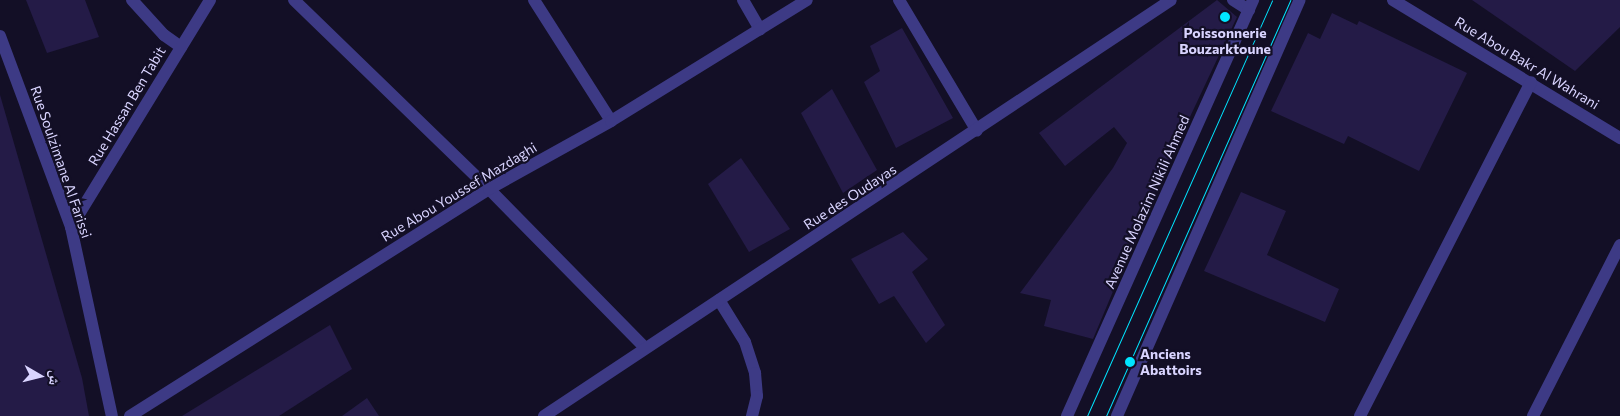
<!DOCTYPE html>
<html>
<head>
<meta charset="utf-8">
<style>
	body { margin:0 }
	#map { position:relative; width:1620px; height:416px; overflow:hidden; background:#130f26; font-family:Commissioner,"Noto Naskh Arabic",sans-serif }
	div>[style] { position:absolute }
	[style*='--x'] { left:calc(var(--x)*1px); top:calc(var(--y)*1px); width:calc(var(--w)*1px); rotate:calc(var(--a)*1deg) }
	.building>* { inset:0; background:#241b47 }
	.minor>* { height:12px; margin:-6px; padding:0 6px; transform-origin:6px; border-radius:6px; background:#3d3a85 }
	.tram>* { height:1px; margin:-0.5px; padding:0 0.5px; transform-origin:0.5px; border-radius:0.5px; background:#00e5ff }
	.dots>* { width:14px; height:14px; translate:-50% -50%; box-sizing:border-box; border:2px solid #130f26; border-radius:50% }
	span { translate:-50% -50%; white-space:nowrap; text-align:center; line-height:1.15; -webkit-text-stroke:4.5px #130f26; paint-order:stroke }
	.poi-label { font-size:14px; color:#d9d4ff; font-weight:700 }
	.left { translate:0 -50%; text-align:left }
	.street-label { font-size:14px; color:#d9d4ff }
	.north { position:absolute; left:15px; top:351px; width:50px; height:50px; -webkit-text-stroke:4px #130f26; paint-order:stroke; rotate:98deg; font-size:14px; font-weight:700; line-height:20px; text-align:center; color:#d9d4ff }
	.north::after { content:''; display:block; margin:auto; width:18px; height:22px; background:#d9d4ff; clip-path:polygon(50% 0,100% 100%,50% 72%,0 100%) }
</style>
</head>
<body>
<div id="map">
	<div class="building">
		<div style="clip-path:polygon(26px 0,85px 0,99px 37px,47px 53px)"></div>
		<div style="clip-path:polygon(1217px 0,1237px 17px,1156px 189px,1093px 339px,1044px 326px,1051px 300px,1020px 293px,1113px 168px,1127px 143px,1114px 127px,1065px 166px,1039px 133px)"></div>
		<div style="clip-path:polygon(1472px 0,1620px 0,1620px 27px,1575px 71px)"></div>
		<div style="clip-path:polygon(1332px 13px,1357px 25px,1359px 21px,1467px 73px,1419px 171px,1348px 136px,1344px 144px,1271px 111px,1308px 33px,1320px 39px)"></div>
		<div style="clip-path:polygon(902px 28px,953px 118px,896px 148px,864px 82px,880px 71px,870px 46px)"></div>
		<div style="clip-path:polygon(832px 89px,877px 170px,843px 193px,801px 113px)"></div>
		<div style="clip-path:polygon(0 95px,82px 378px,89px 416px,0 416px)"></div>
		<div style="clip-path:polygon(741px 158px,790px 229px,749px 252px,708px 184px)"></div>
		<div style="clip-path:polygon(1241px 192px,1286px 211px,1267px 255px,1339px 289px,1325px 322px,1204px 271px)"></div>
		<div style="clip-path:polygon(903px 232px,928px 259px,912px 272px,945px 325px,926px 343px,894px 296px,879px 304px,851px 259px)"></div>
		<div style="clip-path:polygon(330px 325px,352px 369px,279px 416px,182px 416px)"></div>
		<div style="clip-path:polygon(367px 398px,379px 416px,342px 416px)"></div>
	</div>
	<div class="minor">
		<div style="--x:132;--y:0;--w:47;--a:47.6"></div>
		<div style="--x:164;--y:35;--w:21;--a:35"></div>
		<div style="--x:294;--y:0;--w:272;--a:44.1"></div>
		<div style="--x:489;--y:189;--w:221;--a:45.5"></div>
		<div style="--x:534;--y:0;--w:143;--a:57.5"></div>
		<div style="--x:743;--y:0;--w:34;--a:60"></div>
		<div style="--x:899;--y:0;--w:152;--a:59.2"></div>
		<div style="--x:1233;--y:0;--w:19;--a:32"></div>
		<div style="--x:1393;--y:0;--w:266;--a:31.3"></div>
		<div style="--x:0;--y:36;--w:204;--a:69.6"></div>
		<div style="--x:71;--y:227;--w:193;--a:77.8"></div>
		<div style="--x:71;--y:227;--w:266;--a:-58.5"></div>
		<div style="--x:719;--y:300;--w:49;--a:58.2"></div>
		<div style="--x:745;--y:342;--w:33;--a:72"></div>
		<div style="--x:755;--y:373;--w:23;--a:85"></div>
		<div style="--x:757;--y:396;--w:21;--a:104"></div>
		<div style="--x:130;--y:416;--w:425;--a:-32.3"></div>
		<div style="--x:489;--y:189;--w:140;--a:-29.1"></div>
		<div style="--x:611;--y:121;--w:230;--a:-31.7"></div>
		<div style="--x:544;--y:416;--w:752;--a:-33.56"></div>
		<div style="--x:1067;--y:416;--w:456;--a:-65.9"></div>
		<div style="--x:1117;--y:416;--w:454;--a:-66.3"></div>
		<div style="--x:1360;--y:416;--w:375;--a:-62.9"></div>
		<div style="--x:1533;--y:416;--w:192;--a:-63"></div>
	</div>
	<div class="tram">
		<div style="--x:1087;--y:416;--w:455;--a:-66"></div>
		<div style="--x:1106;--y:416;--w:455;--a:-66.1"></div>
	</div>
	<div class="dots">
		<div style="left:1225px;top:17px;background:#00e5ff"></div>
		<div style="left:1130px;top:362px;background:#00e5ff"></div>
	</div>
	<div class="poi-label">
		<span style="left:1225px;top:41px">Poissonnerie<br>Bouzarktoune</span>
		<span class="left" style="left:1140px;top:362px">Anciens<br>Abattoirs</span>
	</div>
	<div class="street-label">
		<span style="left:1527px;top:63px;rotate:31deg">Rue Abou Bakr Al Wahrani</span>
		<span style="left:127px;top:106px;rotate:-59deg">Rue Hassan Ben Tabit</span>
		<span style="left:61px;top:162px;rotate:71deg">Rue Soulzimane Al Farissi</span>
		<span style="left:459px;top:192px;rotate:-31deg">Rue Abou Youssef Mazdaghi</span>
		<span style="left:850px;top:197px;rotate:-33deg">Rue des Oudayas</span>
		<span style="left:1147px;top:202px;rotate:-66deg">Avenue Molazim Nikili Ahmed</span>
	</div>
	<div class="north">ش</div>
</div>
</body>
</html>
